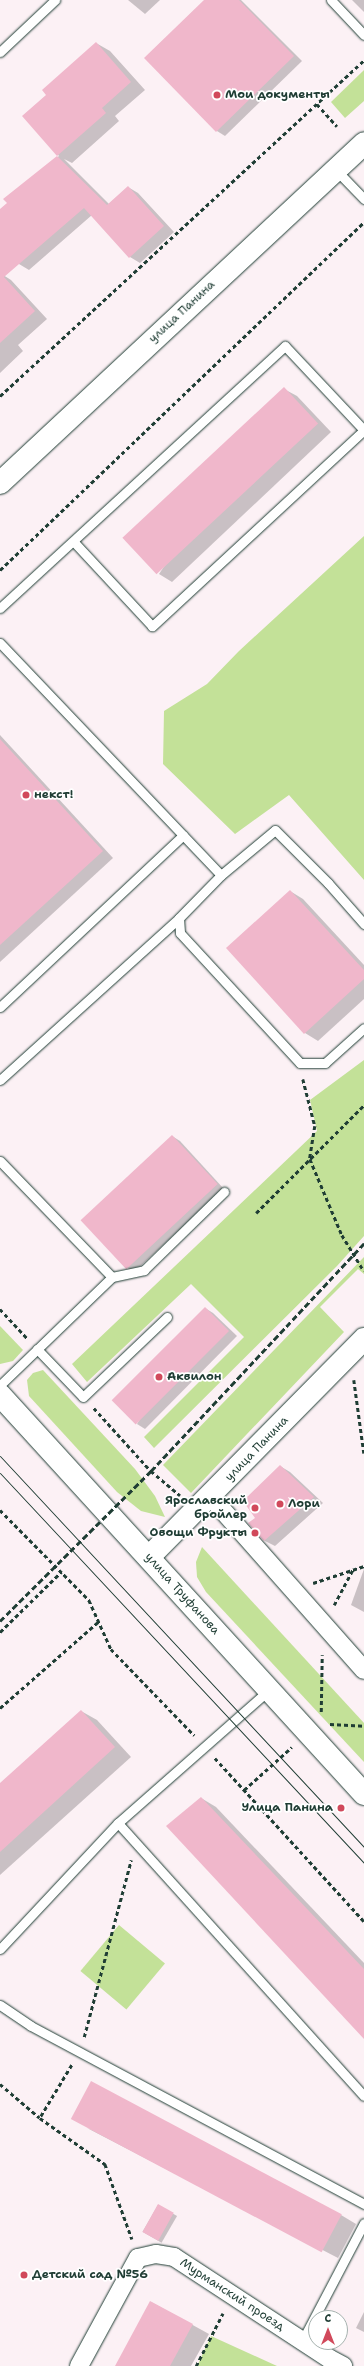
<!DOCTYPE html>
<html>
<head>
<meta charset="utf-8">
<style>
	body { margin:0 }
	#map { position:relative; width:364px; height:2366px; overflow:hidden; background:#fcf1f5; font-family:"Shantell Sans",sans-serif }
	div>[style] { position:absolute }
	[style*='--x'] { left:calc(var(--x)*1px); top:calc(var(--y)*1px); width:calc(var(--w)*1px); rotate:calc(var(--a)*1deg) }
	.green>* { inset:0; background:#c3e198; transform-origin:0 0 }
	.shadow>* { inset:0; background:#0003; transform-origin:0 0 }
	.building>* { inset:0; background:#f0b7cb; transform-origin:0 0 }
	.path>* { height:2.5px; margin-top:-1.25px; transform-origin:0; background:repeating-linear-gradient(90deg,#1f3d34 0 4px,transparent 0 7px) }
	.roads { filter:drop-shadow(0 0 1px #1f3d34) drop-shadow(0 0 1px #1f3d34) }
	.service>* { height:9px; margin:-4.5px; padding:0 4.5px; transform-origin:4.5px; border-radius:4.5px; background:#fff }
	.minor>* { height:18px; margin:-9px; padding:0 9px; transform-origin:9px; border-radius:9px; background:#fff }
	.tertiary>* { height:22px; margin:-11px; padding:0 11px; transform-origin:11px; border-radius:11px; background:#fff }
	.tram>* { height:1px; margin:-0.5px; padding:0 0.5px; transform-origin:0.5px; border-radius:0.5px; background:#1f3d34 }
	.rail>* { height:3px; margin-top:-1.5px; transform-origin:0; background:repeating-linear-gradient(90deg,#1f3d34 0 6px,transparent 0 9px) }
	.dots>* { width:11px; height:11px; translate:-50% -50%; box-sizing:border-box; border:2px solid #fff; border-radius:50% }
	span { translate:-50% -50%; white-space:nowrap; text-align:center; line-height:1.15; -webkit-text-stroke:3.5px #fff; paint-order:stroke }
	.poi-label { font-size:12px; color:#1f3d34; font-weight:700 }
	.left { translate:0 -50%; text-align:left }
	.right { translate:-100% -50%; text-align:right }
	.street-label { font-size:12px; color:#1f3d34 }
	.north { position:absolute; left:308px; top:2310px; width:40px; height:40px; box-sizing:border-box; background:#fff; border:1px solid #a5b1ae; border-radius:50%; rotate:0deg; font-size:11px; font-weight:700; line-height:16px; text-align:center; color:#1f3d34 }
	.north::after { content:''; display:block; margin:auto; width:14px; height:18px; background:#d1495b; clip-path:polygon(50% 0,100% 100%,50% 72%,0 100%) }
</style>
</head>
<body>
<div id="map">
	<div class="green">
		<div style="clip-path:polygon(364px 70px,364px 101px,345px 118px,331px 102px)"></div>
		<div style="clip-path:polygon(364px 536px,364px 880px,289px 795px,235px 834px,163px 764px,164px 711px,207px 684px,239px 651px)"></div>
		<div style="clip-path:polygon(364px 1060px,364px 1236px,337px 1266px,154px 1448px,144px 1437px,244px 1337px,191px 1284px,87px 1382px,72px 1364px,317px 1131px,310px 1100px)"></div>
		<div style="clip-path:polygon(364px 1257px,364px 1274px,358px 1269px,320px 1307px,344px 1332px,191px 1493px,163px 1465px)"></div>
		<div style="clip-path:polygon(0 1326px,23px 1350px,13px 1361px,0 1364px)"></div>
		<div style="clip-path:polygon(43px 1370px,135px 1469px,155px 1496px,165px 1517px,141px 1511px,117px 1492px,29px 1396px,27px 1380px,33px 1373px)"></div>
		<div style="clip-path:polygon(202px 1547px,364px 1723px,364px 1762px,206px 1592px,197px 1577px,196px 1562px)"></div>
		<div style="left:119px;top:1925px;width:60px;height:60px;rotate:40deg"></div>
		<div style="clip-path:polygon(211px 2336px,277px 2366px,197px 2366px)"></div>
	</div>
	<div class="shadow">
		<div style="clip-path:polygon(128px 0,160px 0,145px 14px)"></div>
		<div style="clip-path:polygon(205px 0,241px 0,302px 61px,225px 136px,217px 131px,145px 58px)"></div>
		<div style="clip-path:polygon(352px 0,364px 0,364px 12px)"></div>
		<div style="clip-path:polygon(96px 43px,110px 51px,145px 90px,115px 116px,119px 121px,72px 163px,64px 159px,109px 204px,128px 187px,138px 193px,174px 232px,140px 263px,130px 257px,92px 215px,29px 270px,19px 264px,0 242px,0 210px,8px 203px,5px 199px,59px 156px,23px 116px,47px 95px)"></div>
		<div style="clip-path:polygon(0 273px,11px 280px,47px 319px,18px 345px,23px 351px,0 373px)"></div>
		<div style="clip-path:polygon(284px 389px,297px 396px,331px 432px,172px 582px,159px 574px)"></div>
		<div style="clip-path:polygon(0 735px,113px 858px,0 962px)"></div>
		<div style="clip-path:polygon(290px 891px,303px 899px,364px 965px,364px 999px,318px 1041px,305px 1033px,227px 948px)"></div>
		<div style="clip-path:polygon(172px 1136px,180px 1141px,224px 1189px,134px 1272px,126px 1267px)"></div>
		<div style="clip-path:polygon(205px 1308px,213px 1313px,237px 1336px,145px 1429px,137px 1424px)"></div>
		<div style="clip-path:polygon(280px 1466px,290px 1472px,323px 1503px,275px 1546px,265px 1541px,249px 1523px,257px 1518px)"></div>
		<div style="clip-path:polygon(364px 1569px,364px 1612px,351px 1605px)"></div>
		<div style="clip-path:polygon(81px 1711px,97px 1720px,131px 1757px,0 1875px,0 1784px)"></div>
		<div style="clip-path:polygon(201px 1798px,216px 1807px,364px 1963px,364px 2038px)"></div>
		<div style="clip-path:polygon(87px 2128px,341px 2215px,356px 2224px,338px 2258px)"></div>
		<div style="left:158px;top:2205px;width:22px;height:31px;rotate:30deg"></div>
		<div style="clip-path:polygon(151px 2302px,209px 2334px,191px 2366px,117px 2366px)"></div>
		<div style="clip-path:polygon(364px 2312px,364px 2332px,356px 2328px)"></div>
	</div>
	<div class="building">
		<div style="clip-path:polygon(204px 0,239px 0,294px 56px,216px 132px,144px 58px)"></div>
		<div style="clip-path:polygon(96px 42px,131px 82px,102px 108px,106px 113px,57px 156px,22px 116px,46px 95px,42px 90px)"></div>
		<div style="clip-path:polygon(57px 156px,107px 205px,128px 186px,164px 226px,129px 258px,84px 208px,4px 277px,35px 311px,0 343px,0 209px,7px 203px,3px 199px)"></div>
		<div style="left:284px;top:387px;width:50px;height:221px;rotate:47deg"></div>
		<div style="clip-path:polygon(0 739px,103px 851px,0 945px)"></div>
		<div style="clip-path:polygon(290px 890px,364px 970px,364px 979px,304px 1034px,226px 948px)"></div>
		<div style="left:172px;top:1135px;width:67px;height:125px;rotate:47deg"></div>
		<div style="left:205px;top:1307px;width:34px;height:132px;rotate:45deg"></div>
		<div style="clip-path:polygon(280px 1465px,314px 1497px,264px 1541px,248px 1523px,255px 1518px,243px 1501px)"></div>
		<div style="clip-path:polygon(81px 1710px,115px 1747px,0 1852px,0 1783px)"></div>
		<div style="clip-path:polygon(201px 1797px,364px 1969px,364px 2039px,166px 1826px)"></div>
		<div style="left:91px;top:2081px;width:284px;height:43px;rotate:28deg"></div>
		<div style="left:158px;top:2204px;width:18px;height:32px;rotate:29deg"></div>
		<div style="clip-path:polygon(150px 2301px,193px 2324px,170px 2366px,115px 2366px)"></div>
	</div>
	<div class="path">
		<div style="--x:317;--y:104;--w:30;--a:48"></div>
		<div style="--x:0;--y:396;--w:495;--a:-42.7"></div>
		<div style="--x:0;--y:570;--w:504;--a:-43.71"></div>
		<div style="--x:303;--y:1079;--w:49;--a:75.7"></div>
		<div style="--x:315;--y:1126;--w:33;--a:99"></div>
		<div style="--x:310;--y:1159;--w:82;--a:67.2"></div>
		<div style="--x:342;--y:1235;--w:42;--a:58.6"></div>
		<div style="--x:256;--y:1213;--w:153;--a:-45"></div>
		<div style="--x:0;--y:1309;--w:40;--a:47"></div>
		<div style="--x:354;--y:1380;--w:74;--a:82.2"></div>
		<div style="--x:94;--y:1408;--w:85;--a:47.9"></div>
		<div style="--x:151;--y:1471;--w:38;--a:40"></div>
		<div style="--x:0;--y:1510;--w:127;--a:45.3"></div>
		<div style="--x:89;--y:1600;--w:54;--a:65.8"></div>
		<div style="--x:111;--y:1649;--w:120;--a:46"></div>
		<div style="--x:313;--y:1583;--w:54;--a:-18.4"></div>
		<div style="--x:334;--y:1605;--w:40;--a:-62"></div>
		<div style="--x:0;--y:1632;--w:86;--a:-44.5"></div>
		<div style="--x:0;--y:1708;--w:132;--a:-41.3"></div>
		<div style="--x:321;--y:1712;--w:57;--a:-89"></div>
		<div style="--x:330;--y:1724;--w:34;--a:3"></div>
		<div style="--x:215;--y:1758;--w:221;--a:47.6"></div>
		<div style="--x:244;--y:1790;--w:64;--a:-41.9"></div>
		<div style="--x:84;--y:2037;--w:183;--a:-75.1"></div>
		<div style="--x:72;--y:2065;--w:62;--a:121.1"></div>
		<div style="--x:40;--y:2118;--w:80;--a:35.3"></div>
		<div style="--x:105;--y:2164;--w:80;--a:70.2"></div>
		<div style="--x:0;--y:2084;--w:52;--a:40.4"></div>
		<div style="--x:196;--y:2366;--w:59;--a:-63"></div>
	</div>
	<div class="roads">
		<div class="service">
			<div style="--x:331;--y:0;--w:48;--a:46.7"></div>
			<div style="--x:0;--y:52;--w:76;--a:-43.4"></div>
			<div style="--x:335;--y:169;--w:42;--a:46"></div>
			<div style="--x:0;--y:608;--w:387;--a:-42.6"></div>
			<div style="--x:285;--y:346;--w:115;--a:46.8"></div>
			<div style="--x:364;--y:430;--w:289;--a:137.2"></div>
			<div style="--x:152;--y:626;--w:115;--a:-132.9"></div>
			<div style="--x:0;--y:643;--w:320;--a:46.4"></div>
			<div style="--x:221;--y:875;--w:70;--a:-39.8"></div>
			<div style="--x:275;--y:830;--w:75;--a:45"></div>
			<div style="--x:328;--y:883;--w:55;--a:48.7"></div>
			<div style="--x:179;--y:918;--w:15;--a:86"></div>
			<div style="--x:180;--y:933;--w:177;--a:47.3"></div>
			<div style="--x:300;--y:1063;--w:25;--a:0"></div>
			<div style="--x:325;--y:1063;--w:52;--a:-41.9"></div>
			<div style="--x:0;--y:1007;--w:251;--a:-43.2"></div>
			<div style="--x:0;--y:1080;--w:241;--a:-42.1"></div>
			<div style="--x:179;--y:918;--w:60;--a:-45.7"></div>
			<div style="--x:0;--y:1161;--w:161;--a:46"></div>
			<div style="--x:112;--y:1277;--w:156;--a:136"></div>
			<div style="--x:112;--y:1277;--w:33;--a:-12"></div>
			<div style="--x:144;--y:1270;--w:112;--a:-44.3"></div>
			<div style="--x:37;--y:1349;--w:66;--a:46.2"></div>
			<div style="--x:83;--y:1397;--w:116;--a:-43.6"></div>
			<div style="--x:118;--y:1823;--w:367;--a:48"></div>
			<div style="--x:0;--y:1949;--w:173;--a:-46.9"></div>
			<div style="--x:118;--y:1823;--w:201;--a:-41.4"></div>
			<div style="--x:0;--y:2005;--w:37;--a:34"></div>
			<div style="--x:31;--y:2026;--w:378;--a:28.1"></div>
			<div style="--x:302;--y:2341;--w:133;--a:-62.3"></div>
		</div>
		<div class="minor">
			<div style="--x:210;--y:1496;--w:232;--a:48.5"></div>
			<div style="--x:79;--y:2366;--w:123;--a:-61.4"></div>
			<div style="--x:138;--y:2258;--w:18;--a:-13"></div>
			<div style="--x:156;--y:2254;--w:18;--a:9"></div>
			<div style="--x:174;--y:2257;--w:186;--a:33.2"></div>
			<div style="--x:330;--y:2359;--w:15;--a:28"></div>
		</div>
		<div class="tertiary">
			<div style="--x:0;--y:483;--w:498;--a:-43"></div>
			<div style="--x:0;--y:1395;--w:540;--a:47.63"></div>
			<div style="--x:149;--y:1557;--w:306;--a:-45.4"></div>
		</div>
	</div>
	<div class="tram">
		<div style="--x:0;--y:1456;--w:534;--a:47.05"></div>
		<div style="--x:0;--y:1473;--w:533;--a:46.97"></div>
	</div>
	<div class="rail">
		<div style="--x:0;--y:1621;--w:213;--a:-44.8"></div>
		<div style="--x:151;--y:1471;--w:312;--a:-46.9"></div>
	</div>
	<div class="dots">
		<div style="left:217px;top:95px;background:#d1495b"></div>
		<div style="left:26px;top:795px;background:#d1495b"></div>
		<div style="left:159px;top:1377px;background:#d1495b"></div>
		<div style="left:280px;top:1504px;background:#d1495b"></div>
		<div style="left:255px;top:1508px;background:#d1495b"></div>
		<div style="left:255px;top:1533px;background:#d1495b"></div>
		<div style="left:341px;top:1808px;background:#d1495b"></div>
		<div style="left:24px;top:2275px;background:#d1495b"></div>
	</div>
	<div class="poi-label">
		<span class="left" style="left:225px;top:95px">Мои документы</span>
		<span class="left" style="left:34px;top:795px">некст!</span>
		<span class="left" style="left:167px;top:1377px">Аквилон</span>
		<span class="right" style="left:247px;top:1508px">Ярославский<br>бройлер</span>
		<span class="left" style="left:288px;top:1504px">Лори</span>
		<span class="right" style="left:247px;top:1533px">Овощи Фрукты</span>
		<span class="right" style="left:333px;top:1808px">Улица Панина</span>
		<span class="left" style="left:32px;top:2275px">Детский сад №56</span>
	</div>
	<div class="street-label">
		<span style="left:182px;top:312px;rotate:-43deg">улица Панина</span>
		<span style="left:257px;top:1449px;rotate:-46deg">улица Панина</span>
		<span style="left:182px;top:1594px;rotate:48deg">улица Труфанова</span>
		<span style="left:232px;top:2295px;rotate:33deg">Мурманский проезд</span>
	</div>
	<div class="north">С</div>
</div>
</body>
</html>
